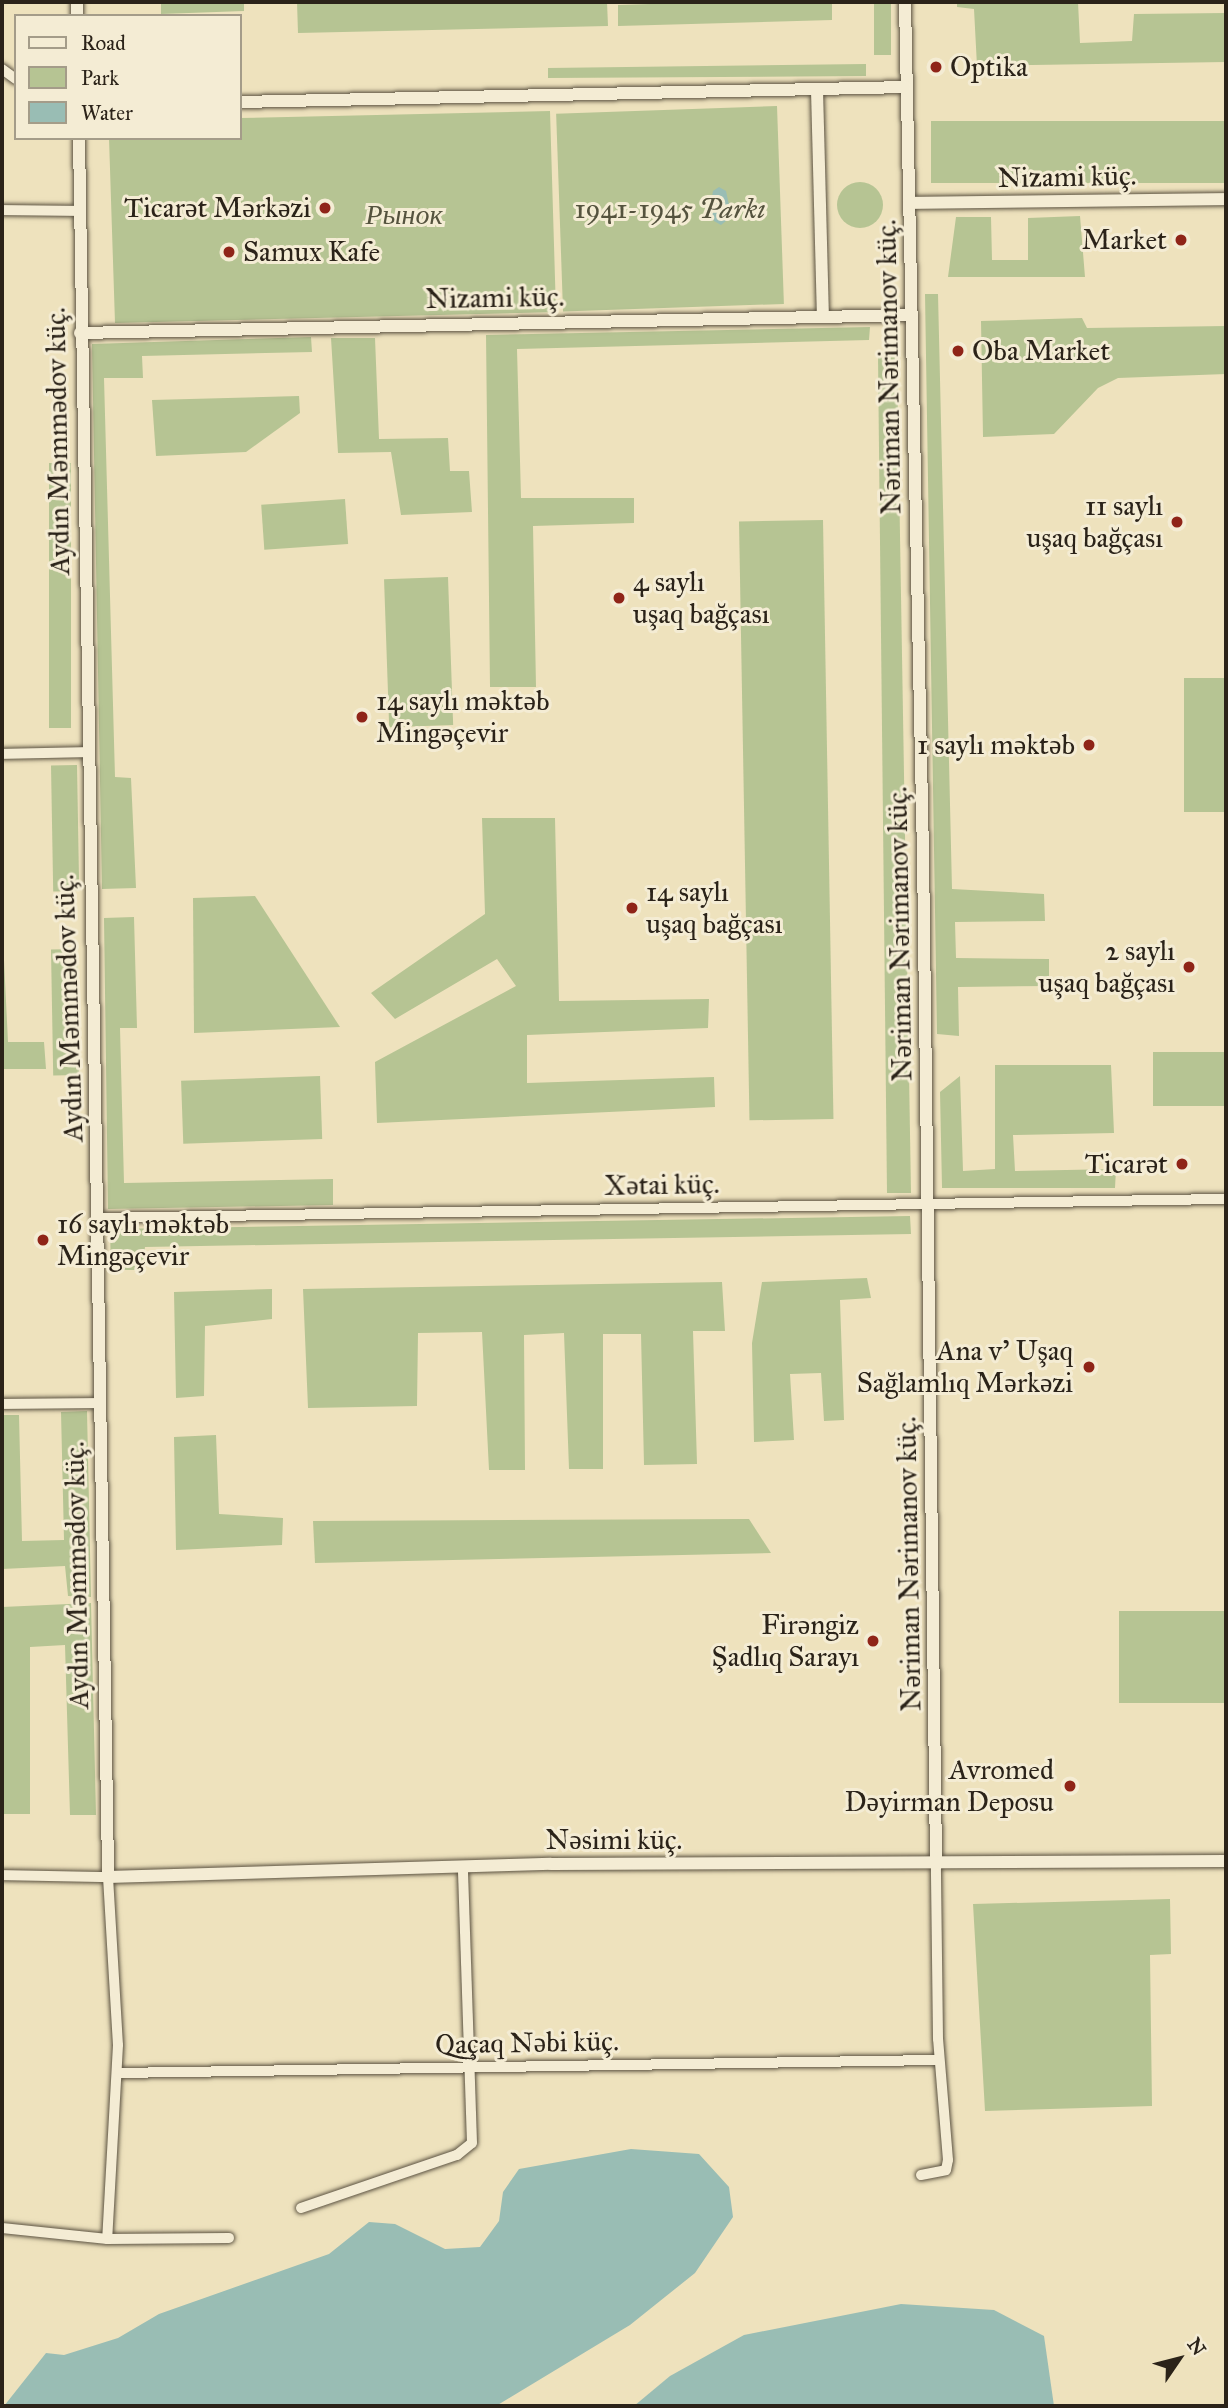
<!DOCTYPE html>
<html>
<head>
<meta charset="utf-8">
<style>
	body { margin:0 }
	#map { position:relative; width:1228px; height:2408px; overflow:hidden; background:#eee2bd; font-family:"IM FELL Great Primer",serif }
	div>[style] { position:absolute }
	[style*='--x'] { left:calc(var(--x)*1px); top:calc(var(--y)*1px); width:calc(var(--w)*1px); rotate:calc(var(--a)*1deg) }
	.green>* { inset:0; background:#b6c493; transform-origin:0 0 }
	.round { border-radius:50% }
	.water>* { inset:0; background:#99bdb4 }
	.roads { filter:drop-shadow(0 0 2px #5c5342) drop-shadow(0 0 2px #5c5342) }
	.minor>* { height:10px; margin:-5px; padding:0 5px; transform-origin:5px; border-radius:5px; background:#f4ecd4 }
	.tertiary>* { height:12px; margin:-6px; padding:0 6px; transform-origin:6px; border-radius:6px; background:#f4ecd4 }
	.dots>* { width:19px; height:19px; translate:-50% -50%; box-sizing:border-box; border:4px solid #f4ecd4; border-radius:50% }
	span { translate:-50% -50%; white-space:nowrap; text-align:center; line-height:1.15; -webkit-text-stroke:6px #f4ecd4; paint-order:stroke }
	.poi-label { font-size:28px; color:#2b2319 }
	.left { translate:0 -50%; text-align:left }
	.right { translate:-100% -50%; text-align:right }
	.street-label { font-size:28px; color:#2b2319 }
	.park-label { font-size:28px; color:#55533e; font-style:italic }
	.frame { position:absolute; inset:0; border:4px solid #2b2319; pointer-events:none }
	.legend { position:absolute; left:14px; top:14px; width:228px; height:126px; box-sizing:border-box; background:#f4ecd4; border:2px solid #a49c89; margin:0; padding:9px 12px; list-style:none; font-size:21px; color:#2b2319 }
	.legend li { display:flex; align-items:center; gap:14px; height:35px }
	.legend b { width:35px; border:2px solid #a49c89 }
	.north { position:absolute; left:1144px; top:2324px; width:70px; height:70px; -webkit-text-stroke:5px #f4ecd4; paint-order:stroke; rotate:55deg; font-size:19px; font-weight:700; line-height:28px; text-align:center; color:#2b2319 }
	.north::after { content:''; display:block; margin:auto; width:24px; height:32px; background:#2b2319; clip-path:polygon(50% 0,100% 100%,50% 72%,0 100%) }
</style>
</head>
<body>
<div id="map">
	<div class="green">
		<div style="clip-path:polygon(161px 2px,244px 2px,244px 11px,161px 14px)"></div>
		<div style="clip-path:polygon(297px 2px,607px 2px,608px 26px,298px 33px)"></div>
		<div style="clip-path:polygon(713px 2px,832px 2px,832px 20px,618px 26px,618px 5px)"></div>
		<div style="left:874px;top:2px;width:17px;height:53px"></div>
		<div style="clip-path:polygon(957px 2px,1078px 2px,1080px 43px,1132px 41px,1134px 14px,1226px 13px,1226px 62px,977px 66px,974px 9px,957px 7px)"></div>
		<div style="clip-path:polygon(866px 64px,866px 76px,548px 78px,548px 68px)"></div>
		<div style="left:777px;top:106px;width:198px;height:221px;rotate:88deg"></div>
		<div style="clip-path:polygon(550px 111px,556px 312px,115px 323px,109px 138px,240px 138px,240px 118px)"></div>
		<div style="left:1226px;top:121px;width:62px;height:295px;rotate:90deg"></div>
		<div class="round" style="left:837px;top:182px;width:46px;height:46px"></div>
		<div style="clip-path:polygon(1080px 216px,1085px 277px,948px 277px,956px 217px,991px 217px,992px 260px,1028px 260px,1028px 218px)"></div>
		<div style="clip-path:polygon(925px 294px,938px 294px,952px 889px,1044px 894px,1045px 921px,955px 922px,956px 958px,1049px 959px,1049px 986px,958px 987px,959px 1036px,937px 1034px)"></div>
		<div style="clip-path:polygon(1082px 318px,1087px 328px,1226px 326px,1226px 374px,1118px 378px,1098px 388px,1054px 434px,983px 437px,981px 321px)"></div>
		<div style="clip-path:polygon(870px 327px,869px 340px,517px 349px,521px 498px,634px 498px,634px 523px,533px 526px,536px 687px,490px 687px,486px 335px)"></div>
		<div style="clip-path:polygon(311px 337px,312px 352px,142px 356px,143px 378px,104px 378px,115px 777px,131px 778px,136px 888px,102px 889px,92px 344px)"></div>
		<div style="clip-path:polygon(331px 338px,375px 338px,379px 439px,448px 438px,450px 471px,469px 471px,472px 512px,401px 515px,391px 452px,338px 453px)"></div>
		<div style="clip-path:polygon(878px 356px,897px 356px,911px 1193px,887px 1193px)"></div>
		<div style="clip-path:polygon(299px 396px,300px 413px,246px 452px,156px 456px,152px 400px)"></div>
		<div style="left:49px;top:463px;width:22px;height:265px"></div>
		<div style="left:345px;top:499px;width:45px;height:84px;rotate:86deg"></div>
		<div style="left:823px;top:520px;width:599px;height:84px;rotate:89deg"></div>
		<div style="left:448px;top:577px;width:148px;height:64px;rotate:88deg"></div>
		<div style="left:1226px;top:678px;width:134px;height:42px;rotate:90deg"></div>
		<div style="left:77px;top:765px;width:126px;height:26px;rotate:89deg"></div>
		<div style="clip-path:polygon(482px 818px,555px 818px,559px 1001px,709px 999px,708px 1028px,527px 1035px,527px 1083px,714px 1077px,715px 1107px,377px 1123px,375px 1062px,516px 986px,497px 959px,395px 1019px,371px 993px,485px 914px)"></div>
		<div style="clip-path:polygon(255px 896px,340px 1027px,194px 1033px,193px 898px)"></div>
		<div style="clip-path:polygon(134px 917px,137px 1028px,120px 1028px,124px 1183px,333px 1179px,333px 1205px,108px 1209px,104px 918px)"></div>
		<div style="clip-path:polygon(2px 919px,8px 1042px,44px 1042px,46px 1069px,2px 1069px)"></div>
		<div style="left:77px;top:949px;width:126px;height:26px;rotate:89deg"></div>
		<div style="left:1226px;top:1052px;width:54px;height:73px;rotate:90deg"></div>
		<div style="clip-path:polygon(995px 1065px,1111px 1065px,1114px 1133px,1013px 1135px,1015px 1171px,1116px 1169px,1115px 1188px,942px 1188px,940px 1092px,960px 1076px,963px 1171px,995px 1169px)"></div>
		<div style="left:320px;top:1076px;width:63px;height:139px;rotate:88deg"></div>
		<div style="clip-path:polygon(910px 1216px,911px 1234px,145px 1247px,142px 1270px,111px 1270px,110px 1229px)"></div>
		<div style="clip-path:polygon(867px 1278px,871px 1298px,840px 1300px,844px 1420px,824px 1421px,821px 1373px,790px 1374px,794px 1440px,754px 1442px,752px 1343px,762px 1282px)"></div>
		<div style="clip-path:polygon(722px 1282px,725px 1331px,693px 1331px,697px 1464px,644px 1465px,641px 1334px,603px 1334px,603px 1469px,569px 1469px,564px 1333px,524px 1335px,525px 1470px,489px 1470px,482px 1332px,418px 1333px,417px 1406px,308px 1408px,303px 1289px)"></div>
		<div style="clip-path:polygon(272px 1289px,272px 1319px,205px 1326px,204px 1396px,176px 1398px,174px 1292px)"></div>
		<div style="clip-path:polygon(87px 1411px,91px 1597px,68px 1596px,65px 1566px,2px 1569px,2px 1415px,19px 1415px,22px 1541px,64px 1540px,61px 1412px)"></div>
		<div style="clip-path:polygon(216px 1435px,219px 1514px,283px 1518px,282px 1545px,176px 1550px,174px 1437px)"></div>
		<div style="clip-path:polygon(749px 1519px,771px 1553px,315px 1563px,313px 1521px)"></div>
		<div style="clip-path:polygon(91px 1603px,96px 1815px,70px 1815px,65px 1645px,30px 1647px,30px 1814px,2px 1814px,2px 1607px)"></div>
		<div style="left:1119px;top:1611px;width:107px;height:92px"></div>
		<div style="clip-path:polygon(1170px 1899px,1171px 1954px,1150px 1955px,1152px 2106px,985px 2111px,973px 1904px)"></div>
	</div>
	<div class="water">
		<div style="clip-path:polygon(719px 187px,726px 191px,729px 205px,726px 221px,721px 225px,714px 221px,710px 207px,713px 191px)"></div>
		<div style="clip-path:polygon(631px 2149px,699px 2154px,729px 2187px,733px 2217px,695px 2273px,630px 2325px,496px 2406px,4px 2406px,46px 2353px,64px 2355px,118px 2338px,159px 2314px,329px 2254px,369px 2222px,395px 2224px,445px 2249px,480px 2247px,499px 2221px,503px 2192px,519px 2169px)"></div>
		<div style="clip-path:polygon(901px 2304px,994px 2310px,1044px 2336px,1054px 2406px,634px 2406px,670px 2376px,744px 2335px)"></div>
	</div>
	<div class="roads">
		<div class="minor">
			<div style="--x:2;--y:69;--w:17;--a:36"></div>
			<div style="--x:2;--y:210;--w:78;--a:0.7"></div>
			<div style="--x:2;--y:754;--w:85;--a:-1.3"></div>
			<div style="--x:99;--y:1218;--w:1127;--a:-0.97"></div>
			<div style="--x:2;--y:1404;--w:96;--a:-0.6"></div>
			<div style="--x:2;--y:1875;--w:106;--a:1.1"></div>
			<div style="--x:108;--y:1877;--w:168;--a:86.6"></div>
			<div style="--x:118;--y:2045;--w:194;--a:93.2"></div>
			<div style="--x:117;--y:2073;--w:822;--a:-0.91"></div>
			<div style="--x:921;--y:2175;--w:25;--a:-11"></div>
			<div style="--x:946;--y:2170;--w:10;--a:-79"></div>
			<div style="--x:948;--y:2160;--w:121;--a:-94.7"></div>
			<div style="--x:938;--y:2039;--w:174;--a:-90.7"></div>
			<div style="--x:301;--y:2208;--w:165;--a:-18.8"></div>
			<div style="--x:457;--y:2155;--w:19;--a:-39"></div>
			<div style="--x:472;--y:2143;--w:277;--a:-91.9"></div>
			<div style="--x:2;--y:2228;--w:106;--a:6"></div>
			<div style="--x:107;--y:2239;--w:122;--a:-0.5"></div>
		</div>
		<div class="tertiary">
			<div style="--x:77;--y:2;--w:14;--a:90"></div>
			<div style="--x:905;--y:2;--w:852;--a:88.79"></div>
			<div style="--x:923;--y:854;--w:1011;--a:89.26"></div>
			<div style="--x:817;--y:90;--w:227;--a:88.5"></div>
			<div style="--x:240;--y:102;--w:665;--a:-1.29"></div>
			<div style="--x:79;--y:138;--w:1739;--a:89.04"></div>
			<div style="--x:108;--y:1877;--w:443;--a:-1.7"></div>
			<div style="--x:551;--y:1864;--w:675;--a:-0.25"></div>
			<div style="--x:909;--y:203;--w:317;--a:-0.7"></div>
			<div style="--x:80;--y:333;--w:832;--a:-1.24"></div>
		</div>
	</div>
	<div class="dots">
		<div style="left:936px;top:67px;background:#8f2418"></div>
		<div style="left:325px;top:208px;background:#8f2418"></div>
		<div style="left:1181px;top:240px;background:#8f2418"></div>
		<div style="left:229px;top:252px;background:#8f2418"></div>
		<div style="left:958px;top:351px;background:#8f2418"></div>
		<div style="left:1177px;top:522px;background:#8f2418"></div>
		<div style="left:619px;top:598px;background:#8f2418"></div>
		<div style="left:362px;top:717px;background:#8f2418"></div>
		<div style="left:1089px;top:745px;background:#8f2418"></div>
		<div style="left:632px;top:908px;background:#8f2418"></div>
		<div style="left:1189px;top:967px;background:#8f2418"></div>
		<div style="left:1182px;top:1164px;background:#8f2418"></div>
		<div style="left:43px;top:1240px;background:#8f2418"></div>
		<div style="left:1089px;top:1367px;background:#8f2418"></div>
		<div style="left:873px;top:1641px;background:#8f2418"></div>
		<div style="left:1070px;top:1786px;background:#8f2418"></div>
	</div>
	<div class="poi-label">
		<span class="left" style="left:950px;top:67px">Optika</span>
		<span class="right" style="left:311px;top:208px">Ticarət Mərkəzi</span>
		<span class="right" style="left:1167px;top:240px">Market</span>
		<span class="left" style="left:243px;top:252px">Samux Kafe</span>
		<span class="left" style="left:972px;top:351px">Oba Market</span>
		<span class="right" style="left:1163px;top:522px">11 saylı<br>uşaq bağçası</span>
		<span class="left" style="left:633px;top:598px">4 saylı<br>uşaq bağçası</span>
		<span class="left" style="left:376px;top:717px">14 saylı məktəb<br>Mingəçevir</span>
		<span class="right" style="left:1075px;top:745px">1 saylı məktəb</span>
		<span class="left" style="left:646px;top:908px">14 saylı<br>uşaq bağçası</span>
		<span class="right" style="left:1175px;top:967px">2 saylı<br>uşaq bağçası</span>
		<span class="right" style="left:1168px;top:1164px">Ticarət</span>
		<span class="left" style="left:57px;top:1240px">16 saylı məktəb<br>Mingəçevir</span>
		<span class="right" style="left:1073px;top:1367px">Ana v' Uşaq<br>Sağlamlıq Mərkəzi</span>
		<span class="right" style="left:859px;top:1641px">Firəngiz<br>Şadlıq Sarayı</span>
		<span class="right" style="left:1054px;top:1786px">Avromed<br>Dəyirman Deposu</span>
	</div>
	<div class="street-label">
		<span style="left:1067px;top:177px;rotate:-1deg">Nizami küç.</span>
		<span style="left:495px;top:298px;rotate:-1deg">Nizami küç.</span>
		<span style="left:889px;top:367px;rotate:-91deg">Nəriman Nərimanov küç.</span>
		<span style="left:58px;top:441px;rotate:-91deg">Aydın Məmmədov küç.</span>
		<span style="left:900px;top:934px;rotate:-91deg">Nəriman Nərimanov küç.</span>
		<span style="left:69px;top:1008px;rotate:-92deg">Aydın Məmmədov küç.</span>
		<span style="left:662px;top:1185px;rotate:-1deg">Xətai küç.</span>
		<span style="left:909px;top:1564px;rotate:-91deg">Nəriman Nərimanov küç.</span>
		<span style="left:77px;top:1575px;rotate:-91deg">Aydın Məmmədov küç.</span>
		<span style="left:614px;top:1840px">Nəsimi küç.</span>
		<span style="left:527px;top:2043px;rotate:-1deg">Qaçaq Nəbi küç.</span>
	</div>
	<div class="park-label">
		<span style="left:670px;top:209px">1941-1945 Parkı</span>
		<span style="left:404px;top:215px">Рынок</span>
	</div>
	<div class="frame"></div>
	<ul class="legend">
	<li><b style="height:9px;background:#f4ecd4"></b>Road</li>
	<li><b style="height:19px;background:#b6c493"></b>Park</li>
	<li><b style="height:19px;background:#99bdb4"></b>Water</li>
	</ul>
	<div class="north">N</div>
</div>
</body>
</html>
